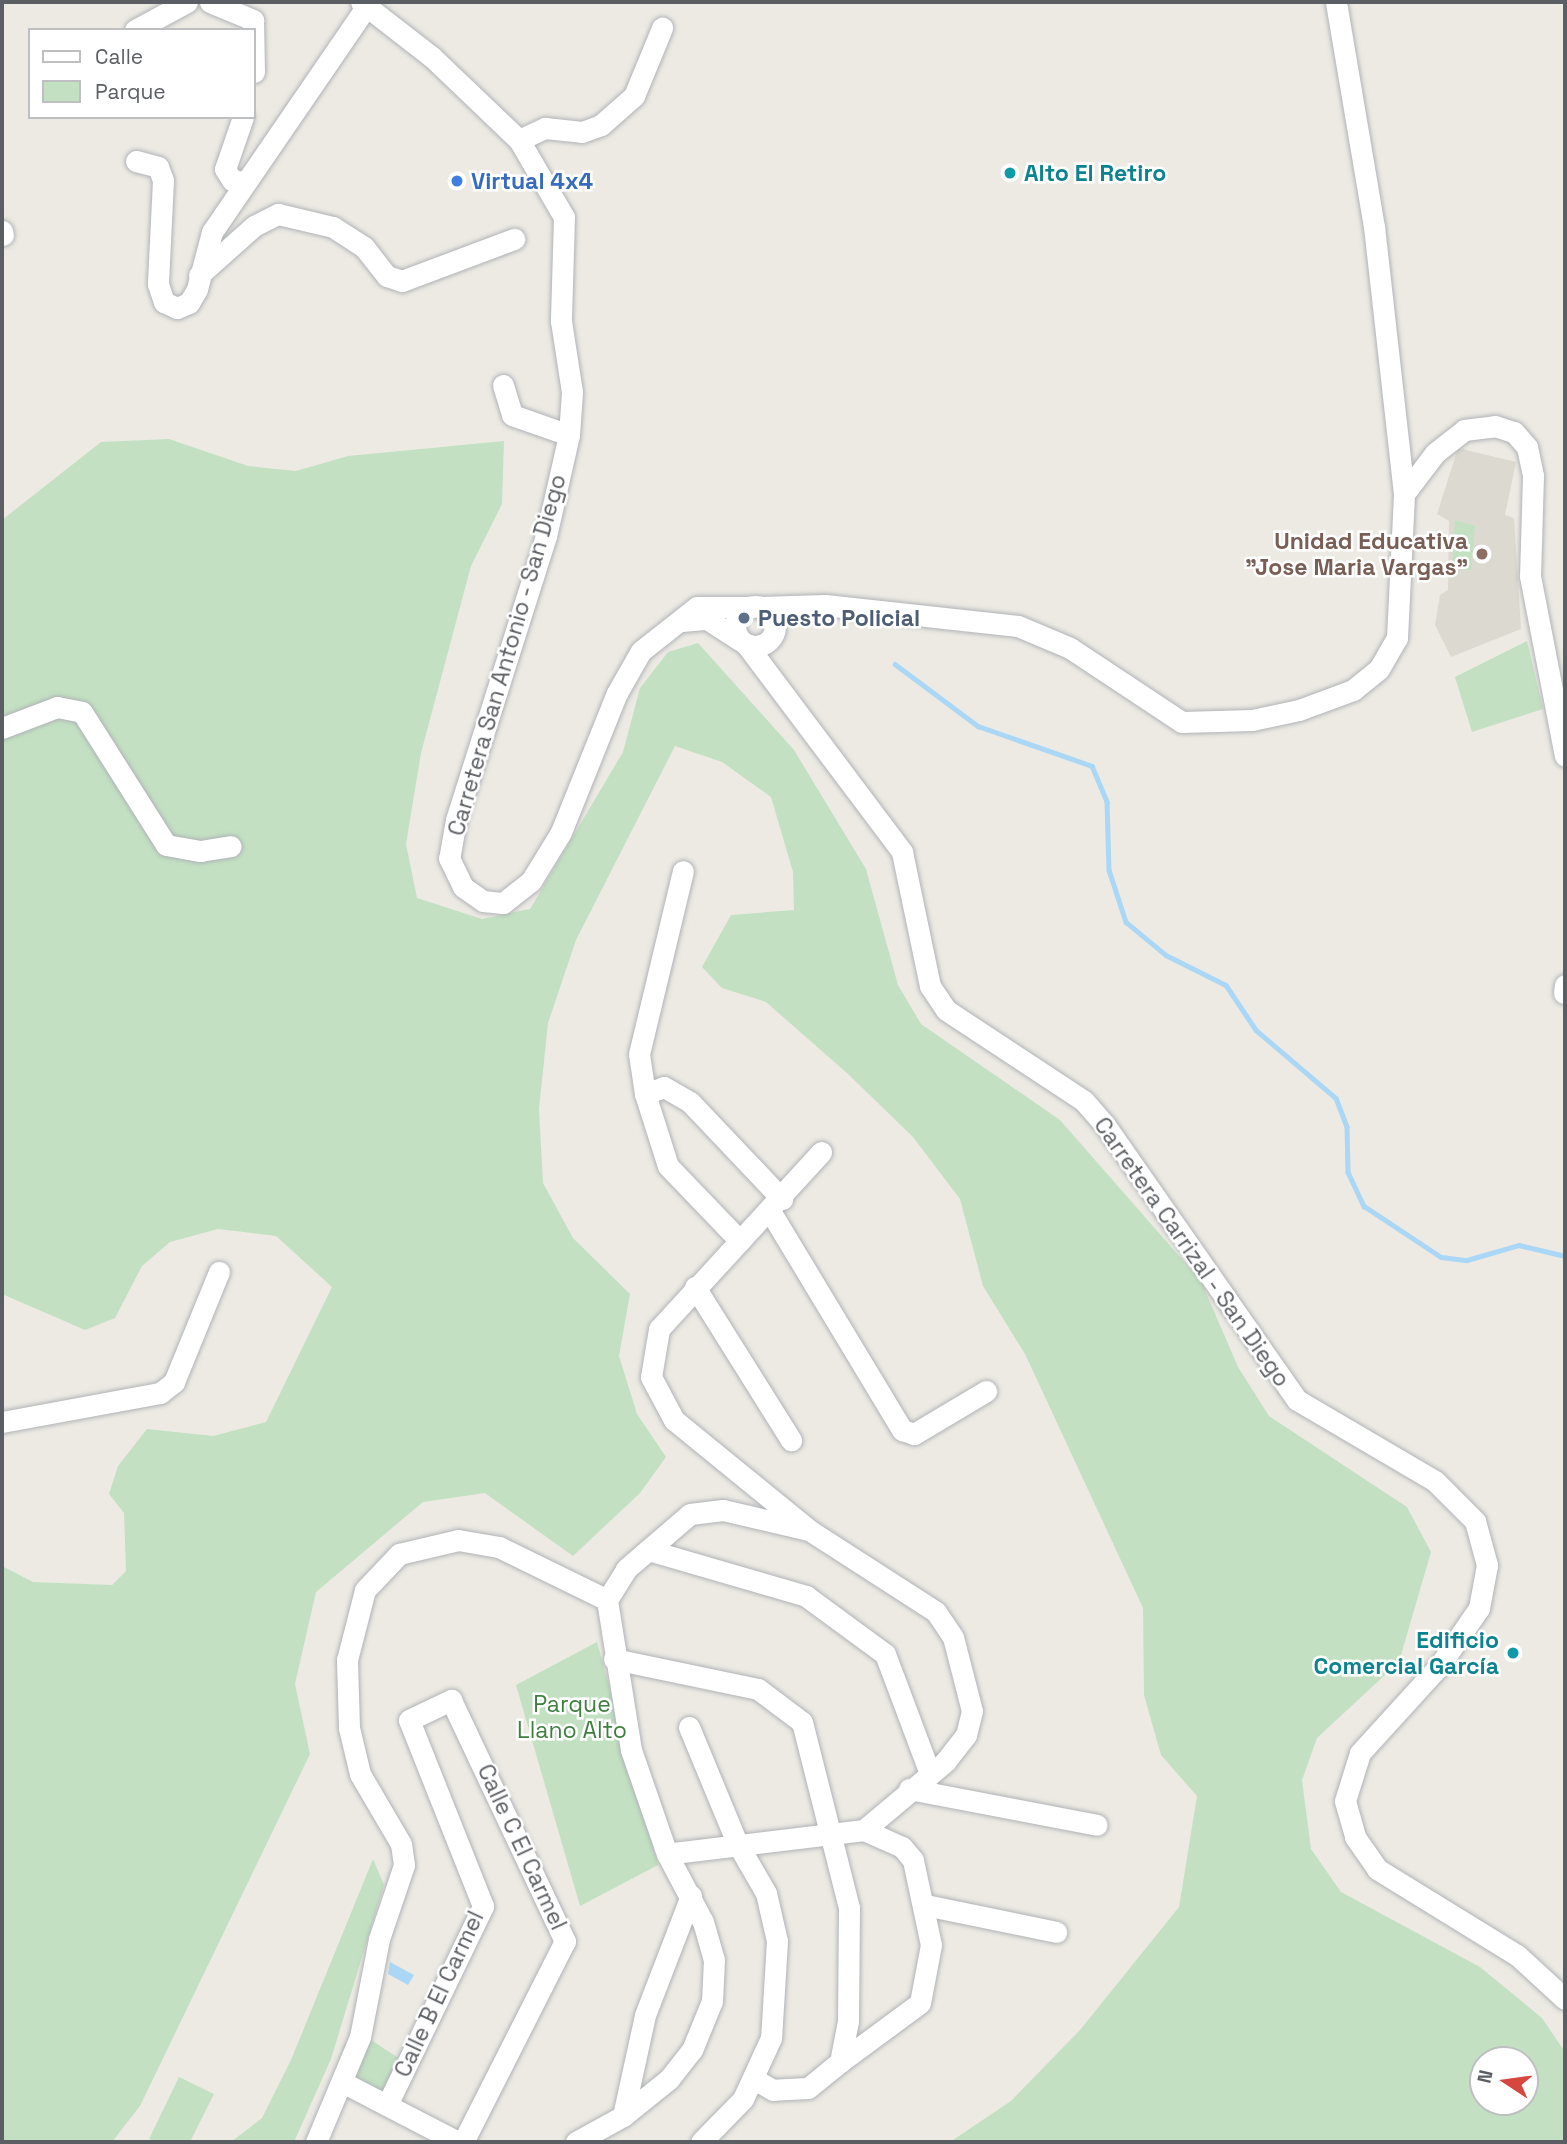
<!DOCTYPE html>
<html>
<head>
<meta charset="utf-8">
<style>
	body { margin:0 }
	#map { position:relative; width:1567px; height:2144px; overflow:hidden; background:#eceae3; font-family:"Space Grotesk",sans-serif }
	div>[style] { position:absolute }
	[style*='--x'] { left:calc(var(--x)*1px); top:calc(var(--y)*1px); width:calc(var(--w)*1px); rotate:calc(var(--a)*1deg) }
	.education>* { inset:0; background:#dcd9d1 }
	.green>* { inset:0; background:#c3e1c2 }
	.water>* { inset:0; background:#aad7f5 }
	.stream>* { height:4.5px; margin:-2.25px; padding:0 2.25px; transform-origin:2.25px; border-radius:2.25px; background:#aad7f5 }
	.roads { filter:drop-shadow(0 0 2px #b0b3b7) drop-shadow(0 0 2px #b0b3b7) }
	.minor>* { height:21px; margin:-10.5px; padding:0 10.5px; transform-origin:10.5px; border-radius:10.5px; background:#fff }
	.minor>.ring { margin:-10.5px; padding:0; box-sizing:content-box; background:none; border:21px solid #fff; border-radius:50% }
	.dots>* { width:19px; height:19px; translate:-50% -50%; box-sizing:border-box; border:4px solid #fff; border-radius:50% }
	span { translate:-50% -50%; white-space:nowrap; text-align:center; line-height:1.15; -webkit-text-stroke:5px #fff; paint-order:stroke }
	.culture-label { font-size:23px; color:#0d838f; font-weight:700 }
	.left { translate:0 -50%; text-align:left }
	.right { translate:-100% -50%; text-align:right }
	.shop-label { font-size:23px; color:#366cbe; font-weight:700 }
	.education-label { font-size:23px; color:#785e54; font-weight:700 }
	.service-label { font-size:23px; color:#4e5e75; font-weight:700 }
	.street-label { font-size:23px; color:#5b5e62 }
	.park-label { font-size:23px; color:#3e7f3f }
	.frame { position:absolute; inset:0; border:4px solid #5b5e62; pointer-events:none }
	.legend { position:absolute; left:28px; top:28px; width:228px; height:91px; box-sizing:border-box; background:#fff; border:2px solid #bdbfc0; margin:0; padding:9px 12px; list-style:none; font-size:21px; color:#5b5e62 }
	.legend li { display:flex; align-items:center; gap:14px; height:35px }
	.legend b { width:35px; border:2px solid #bdbfc0 }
	.north { position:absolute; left:1469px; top:2046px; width:70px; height:70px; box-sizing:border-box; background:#fff; border:2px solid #bdbfc0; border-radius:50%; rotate:283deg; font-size:19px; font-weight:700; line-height:28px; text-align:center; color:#5b5e62 }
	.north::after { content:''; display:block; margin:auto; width:24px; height:32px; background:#d6473f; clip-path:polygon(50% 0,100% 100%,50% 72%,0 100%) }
</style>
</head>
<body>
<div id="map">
	<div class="education">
		<div style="clip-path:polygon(1458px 448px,1516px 462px,1505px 515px,1514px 518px,1521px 629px,1451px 657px,1435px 625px,1440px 595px,1448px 590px,1449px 521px,1437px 514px)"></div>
	</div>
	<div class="green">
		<div style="clip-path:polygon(evenodd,169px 439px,248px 466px,296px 471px,348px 456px,504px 441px,502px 504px,471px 566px,421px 753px,406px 844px,417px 898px,482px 919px,530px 909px,623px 752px,640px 688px,668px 652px,698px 643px,794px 750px,866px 869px,898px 985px,921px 1024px,1060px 1120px,1201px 1281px,1238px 1367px,1269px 1416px,1407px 1507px,1431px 1552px,1399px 1662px,1317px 1738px,1302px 1780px,1311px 1849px,1341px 1892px,1480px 1967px,1542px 2018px,1565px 2052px,1565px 2142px,950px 2142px,1011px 2101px,1080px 2030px,1179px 1907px,1197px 1796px,1161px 1755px,1144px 1695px,1143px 1608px,1025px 1354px,983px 1286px,960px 1199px,913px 1137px,848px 1074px,766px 1002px,722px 988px,702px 967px,731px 915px,794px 910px,793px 872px,771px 797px,722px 762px,675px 746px,576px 940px,548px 1023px,539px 1109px,543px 1183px,573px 1238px,630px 1294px,619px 1356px,637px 1414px,666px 1457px,640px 1493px,573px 1556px,485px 1493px,423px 1502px,316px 1592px,295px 1684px,310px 1754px,140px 2106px,112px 2142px,2px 2142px,2px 1566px,33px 1582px,112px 1585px,126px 1571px,124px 1513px,109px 1494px,118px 1466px,147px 1429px,213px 1436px,266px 1422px,332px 1287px,276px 1236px,218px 1229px,170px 1242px,142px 1266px,115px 1318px,85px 1330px,2px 1294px,2px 520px,101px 442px,169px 439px,1483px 2060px,1525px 2060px,1525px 2102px,1483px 2102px,1483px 2060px)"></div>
		<div style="clip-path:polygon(1455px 520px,1475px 526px,1471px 570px,1452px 569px)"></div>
		<div style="clip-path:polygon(1527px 641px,1543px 709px,1472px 732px,1455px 677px)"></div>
		<div style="clip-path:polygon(597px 1642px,658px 1865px,580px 1906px,516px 1685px)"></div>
		<div style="clip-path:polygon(373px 1859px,384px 1885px,331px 2059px,294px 2142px,231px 2142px,262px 2118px,291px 2060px)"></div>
		<div style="clip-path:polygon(371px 2040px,403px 2061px,384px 2106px,326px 2094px,345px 2044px)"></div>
		<div style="clip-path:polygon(179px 2077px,214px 2094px,190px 2142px,156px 2142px,149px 2139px)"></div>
	</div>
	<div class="water">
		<div style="clip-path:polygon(390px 1962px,414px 1975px,408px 1985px,388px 1974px)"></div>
	</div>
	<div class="stream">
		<div style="--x:895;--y:664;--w:104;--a:36.8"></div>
		<div style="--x:978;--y:726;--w:121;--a:19.3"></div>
		<div style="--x:1092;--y:766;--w:39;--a:67"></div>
		<div style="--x:1107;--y:802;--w:68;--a:88.3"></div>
		<div style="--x:1109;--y:870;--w:55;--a:71.9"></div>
		<div style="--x:1126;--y:922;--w:52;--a:39.5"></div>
		<div style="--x:1166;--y:955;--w:67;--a:26.6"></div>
		<div style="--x:1226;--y:985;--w:54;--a:56.3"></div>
		<div style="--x:1256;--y:1030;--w:105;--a:40.4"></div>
		<div style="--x:1336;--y:1098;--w:31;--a:69"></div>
		<div style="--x:1347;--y:1127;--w:45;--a:88.7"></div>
		<div style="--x:1348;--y:1172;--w:38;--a:65"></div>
		<div style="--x:1364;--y:1206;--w:92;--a:33.5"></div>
		<div style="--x:1441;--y:1257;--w:26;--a:7"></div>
		<div style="--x:1467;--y:1260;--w:54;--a:-16.1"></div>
		<div style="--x:1519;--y:1245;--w:47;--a:13.4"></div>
	</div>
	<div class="roads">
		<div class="minor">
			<div style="--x:210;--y:2;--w:47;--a:22.7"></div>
			<div style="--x:253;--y:20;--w:52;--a:88.9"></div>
			<div style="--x:361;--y:2;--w:90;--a:37.8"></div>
			<div style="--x:432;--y:57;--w:120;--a:43.7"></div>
			<div style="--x:519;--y:140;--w:89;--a:59.7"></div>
			<div style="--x:564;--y:217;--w:104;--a:91.7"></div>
			<div style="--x:561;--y:321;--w:72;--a:81.2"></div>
			<div style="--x:572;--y:392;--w:43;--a:94"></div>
			<div style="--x:569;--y:435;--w:104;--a:102.8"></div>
			<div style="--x:546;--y:536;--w:298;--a:107.6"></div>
			<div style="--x:456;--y:820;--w:39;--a:100"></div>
			<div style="--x:449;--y:858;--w:32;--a:64"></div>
			<div style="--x:463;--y:887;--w:24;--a:35"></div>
			<div style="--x:483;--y:901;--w:20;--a:6"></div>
			<div style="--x:503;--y:903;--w:36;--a:-38"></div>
			<div style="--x:531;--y:881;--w:57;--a:-58.5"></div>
			<div style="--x:561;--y:832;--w:150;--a:-68.1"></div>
			<div style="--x:617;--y:693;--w:48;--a:-60.3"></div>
			<div style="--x:641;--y:651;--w:71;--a:-38.2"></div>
			<div style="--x:697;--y:607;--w:57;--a:0"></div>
			<div style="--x:135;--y:30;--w:59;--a:-28.3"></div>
			<div style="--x:243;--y:117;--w:55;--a:109.1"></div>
			<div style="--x:225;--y:169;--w:13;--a:58"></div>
			<div style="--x:232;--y:180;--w:12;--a:9"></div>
			<div style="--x:519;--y:140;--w:29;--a:-25"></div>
			<div style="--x:545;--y:128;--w:37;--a:6"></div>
			<div style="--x:582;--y:132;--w:20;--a:-20"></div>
			<div style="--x:601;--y:125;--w:44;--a:-41.3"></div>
			<div style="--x:634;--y:96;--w:74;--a:-67.6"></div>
			<div style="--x:136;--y:161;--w:23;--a:15"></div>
			<div style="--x:158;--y:167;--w:14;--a:69"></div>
			<div style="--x:163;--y:180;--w:104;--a:92.8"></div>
			<div style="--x:158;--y:284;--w:19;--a:72"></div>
			<div style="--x:164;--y:302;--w:14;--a:25"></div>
			<div style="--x:177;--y:308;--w:13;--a:-23"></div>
			<div style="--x:189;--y:303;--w:16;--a:-60"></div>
			<div style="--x:197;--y:289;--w:59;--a:-75.3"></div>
			<div style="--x:212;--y:232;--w:274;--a:-55.6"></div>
			<div style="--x:2;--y:231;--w:4;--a:76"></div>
			<div style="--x:199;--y:275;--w:74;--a:-41.7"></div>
			<div style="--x:254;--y:226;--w:27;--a:-27"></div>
			<div style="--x:278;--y:214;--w:57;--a:13.3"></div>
			<div style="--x:333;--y:227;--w:37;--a:33"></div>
			<div style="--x:364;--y:247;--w:37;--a:52"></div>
			<div style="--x:387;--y:276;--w:16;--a:18"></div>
			<div style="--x:402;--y:281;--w:120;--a:-20.6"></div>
			<div style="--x:503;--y:385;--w:31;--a:73"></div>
			<div style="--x:512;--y:415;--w:60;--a:19.3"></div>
			<div style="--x:1404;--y:494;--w:51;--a:-52.9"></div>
			<div style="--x:1435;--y:453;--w:37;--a:-38"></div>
			<div style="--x:1464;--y:430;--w:31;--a:-7"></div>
			<div style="--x:1495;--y:426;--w:20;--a:18"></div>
			<div style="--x:1514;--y:432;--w:20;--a:49"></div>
			<div style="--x:1527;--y:447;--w:30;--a:78"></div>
			<div style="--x:1533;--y:476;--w:100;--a:91.7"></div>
			<div style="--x:1530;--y:576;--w:183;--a:79"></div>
			<div class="ring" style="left:735px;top:606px;width:19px;height:19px"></div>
			<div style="--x:760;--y:607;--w:65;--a:-1.8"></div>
			<div style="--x:825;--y:605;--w:194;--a:6.2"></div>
			<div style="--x:1018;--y:626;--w:56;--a:22.9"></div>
			<div style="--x:1070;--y:648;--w:134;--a:33.5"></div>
			<div style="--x:1182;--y:722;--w:70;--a:-1.6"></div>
			<div style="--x:1252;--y:720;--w:48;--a:-12"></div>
			<div style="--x:1299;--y:710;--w:58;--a:-20.3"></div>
			<div style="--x:1353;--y:690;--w:33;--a:-39"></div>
			<div style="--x:1379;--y:669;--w:36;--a:-60"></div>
			<div style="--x:1397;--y:638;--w:144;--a:-87.2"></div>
			<div style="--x:1404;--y:494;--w:269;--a:-96.4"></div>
			<div style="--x:1374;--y:227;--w:228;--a:-99.6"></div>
			<div style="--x:682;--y:621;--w:25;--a:-5"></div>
			<div style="--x:707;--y:619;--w:40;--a:32.9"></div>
			<div style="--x:746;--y:644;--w:260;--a:53.1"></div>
			<div style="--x:902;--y:852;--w:137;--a:78.2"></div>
			<div style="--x:930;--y:986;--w:29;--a:56"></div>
			<div style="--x:946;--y:1010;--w:165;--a:33.4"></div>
			<div style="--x:1084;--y:1101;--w:32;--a:49"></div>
			<div style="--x:1105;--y:1125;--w:335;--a:55.1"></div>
			<div style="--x:1297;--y:1400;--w:160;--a:30.4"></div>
			<div style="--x:1435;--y:1481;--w:57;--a:45"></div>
			<div style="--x:1475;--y:1521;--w:46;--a:74.7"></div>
			<div style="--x:1487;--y:1565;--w:44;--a:100.5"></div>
			<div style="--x:1479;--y:1608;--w:69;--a:124.4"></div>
			<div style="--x:1440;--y:1665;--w:119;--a:132.3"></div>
			<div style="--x:1360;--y:1753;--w:50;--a:107.4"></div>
			<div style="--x:1345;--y:1801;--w:37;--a:74"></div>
			<div style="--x:1355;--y:1837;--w:39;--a:55"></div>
			<div style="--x:1377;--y:1869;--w:164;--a:31.6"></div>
			<div style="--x:1517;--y:1955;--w:65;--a:42.5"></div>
			<div style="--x:2;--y:728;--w:59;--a:-20.9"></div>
			<div style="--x:57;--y:707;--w:25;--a:11"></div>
			<div style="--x:82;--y:712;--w:157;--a:57.7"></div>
			<div style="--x:166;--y:845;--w:35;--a:10"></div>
			<div style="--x:200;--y:851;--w:31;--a:-9"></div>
			<div style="--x:1564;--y:993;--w:8;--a:-83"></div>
			<div style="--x:645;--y:1094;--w:40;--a:-98.5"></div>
			<div style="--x:639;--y:1054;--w:188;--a:-76.5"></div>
			<div style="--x:770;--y:1211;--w:256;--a:58.9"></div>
			<div style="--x:902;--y:1430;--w:13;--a:18"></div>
			<div style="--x:914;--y:1434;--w:84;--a:-30.8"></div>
			<div style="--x:740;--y:1241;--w:104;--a:-133.8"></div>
			<div style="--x:668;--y:1166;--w:76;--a:-107.7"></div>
			<div style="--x:645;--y:1094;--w:20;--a:-20"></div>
			<div style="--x:664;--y:1087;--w:30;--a:30"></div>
			<div style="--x:690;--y:1102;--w:134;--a:46.5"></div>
			<div style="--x:695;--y:1287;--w:181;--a:57.9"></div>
			<div style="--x:2;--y:1422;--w:161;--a:-10.4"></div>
			<div style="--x:160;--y:1393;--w:18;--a:-38"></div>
			<div style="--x:174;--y:1382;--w:119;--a:-67.8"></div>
			<div style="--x:809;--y:1530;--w:174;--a:-140.8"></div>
			<div style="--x:674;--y:1420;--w:49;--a:-118.1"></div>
			<div style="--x:651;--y:1377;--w:49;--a:-80.5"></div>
			<div style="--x:659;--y:1329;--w:240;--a:-47.5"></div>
			<div style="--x:648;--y:1550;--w:165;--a:16.2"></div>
			<div style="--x:806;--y:1596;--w:98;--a:36.3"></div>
			<div style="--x:885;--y:1654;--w:128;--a:69.4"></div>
			<div style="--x:614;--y:1659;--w:147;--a:11.8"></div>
			<div style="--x:758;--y:1689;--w:55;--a:36.9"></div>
			<div style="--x:802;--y:1722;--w:192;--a:75.8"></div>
			<div style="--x:849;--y:1908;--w:113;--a:90.5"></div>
			<div style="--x:848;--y:2021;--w:42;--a:101"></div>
			<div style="--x:840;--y:2062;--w:41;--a:140.9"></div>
			<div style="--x:808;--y:2088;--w:35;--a:177"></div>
			<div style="--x:773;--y:2090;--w:22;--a:-150"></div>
			<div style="--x:689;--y:1727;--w:126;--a:67.5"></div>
			<div style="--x:737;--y:1843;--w:58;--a:59.9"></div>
			<div style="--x:766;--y:1893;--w:49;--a:77.1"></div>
			<div style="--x:777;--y:1941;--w:97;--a:93.5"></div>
			<div style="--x:771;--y:2038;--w:67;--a:114.7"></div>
			<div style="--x:743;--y:2099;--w:60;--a:134.3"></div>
			<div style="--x:909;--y:1789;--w:191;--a:10.8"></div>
			<div style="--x:925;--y:1905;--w:134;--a:11.6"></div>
			<div style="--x:840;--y:2062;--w:99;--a:-36.4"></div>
			<div style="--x:920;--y:2003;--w:59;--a:-79.3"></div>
			<div style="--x:931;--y:1945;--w:87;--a:-102"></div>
			<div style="--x:913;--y:1860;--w:17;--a:-130"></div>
			<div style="--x:902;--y:1847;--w:42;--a:-155.9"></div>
			<div style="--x:344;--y:2083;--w:128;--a:27.4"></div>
			<div style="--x:387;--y:2105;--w:221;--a:-64.2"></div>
			<div style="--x:483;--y:1906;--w:200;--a:-111.7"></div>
			<div style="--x:409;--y:1720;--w:47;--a:-25.5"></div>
			<div style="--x:451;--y:1700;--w:267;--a:64.7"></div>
			<div style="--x:565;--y:1941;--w:225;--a:116.9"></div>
			<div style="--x:623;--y:2116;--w:103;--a:-77.7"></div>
			<div style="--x:645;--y:2015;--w:128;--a:-68.9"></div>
			<div style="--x:316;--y:2142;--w:114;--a:-67.3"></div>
			<div style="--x:360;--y:2037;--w:100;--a:-79"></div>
			<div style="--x:379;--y:1939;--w:78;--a:-71.3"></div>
			<div style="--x:404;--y:1865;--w:21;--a:-98"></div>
			<div style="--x:401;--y:1844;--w:81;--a:-120.4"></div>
			<div style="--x:360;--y:1774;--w:47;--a:-103.4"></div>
			<div style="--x:349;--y:1728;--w:68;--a:-91.7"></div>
			<div style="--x:347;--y:1660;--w:72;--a:-75.6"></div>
			<div style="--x:365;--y:1590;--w:50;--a:-46.6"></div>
			<div style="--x:399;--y:1554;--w:61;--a:-13.3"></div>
			<div style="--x:458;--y:1540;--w:42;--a:9.7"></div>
			<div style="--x:499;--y:1547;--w:120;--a:26.1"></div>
			<div style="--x:576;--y:2142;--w:54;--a:-29"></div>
			<div style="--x:623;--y:2116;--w:59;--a:-38.8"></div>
			<div style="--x:669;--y:2079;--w:37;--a:-52"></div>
			<div style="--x:692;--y:2050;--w:53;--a:-67.8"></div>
			<div style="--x:712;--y:2001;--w:41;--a:-87.2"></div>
			<div style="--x:714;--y:1960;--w:40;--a:-106"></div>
			<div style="--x:703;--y:1922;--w:77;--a:-117.9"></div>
			<div style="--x:667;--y:1854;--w:110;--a:-109.1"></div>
			<div style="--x:631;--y:1750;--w:152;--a:-99.1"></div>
			<div style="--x:607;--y:1600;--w:36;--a:-58"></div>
			<div style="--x:626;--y:1569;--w:84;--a:-40.7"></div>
			<div style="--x:690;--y:1514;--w:33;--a:-7"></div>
			<div style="--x:723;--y:1510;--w:88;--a:13.1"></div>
			<div style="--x:809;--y:1530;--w:151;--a:32.8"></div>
			<div style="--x:936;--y:1612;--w:30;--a:56"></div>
			<div style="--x:953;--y:1637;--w:76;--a:75.6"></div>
			<div style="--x:972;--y:1711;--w:25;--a:104"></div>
			<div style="--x:966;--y:1735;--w:34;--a:128"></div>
			<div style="--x:945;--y:1762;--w:106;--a:140"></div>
			<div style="--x:864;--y:1830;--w:198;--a:173.1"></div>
		</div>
	</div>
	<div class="dots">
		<div style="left:1010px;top:173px;background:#0f9aa8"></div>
		<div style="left:457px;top:181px;background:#3f7fe0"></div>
		<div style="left:1482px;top:554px;background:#8d6e63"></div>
		<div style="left:744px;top:618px;background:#5c6f8a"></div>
		<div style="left:1513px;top:1653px;background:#0f9aa8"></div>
	</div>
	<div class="culture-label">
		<span class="left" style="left:1024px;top:173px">Alto El Retiro</span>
		<span class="right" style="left:1499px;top:1653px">Edificio<br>Comercial García</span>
	</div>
	<div class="shop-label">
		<span class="left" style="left:471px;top:181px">Virtual 4x4</span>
	</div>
	<div class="education-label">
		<span class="right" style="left:1468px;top:554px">Unidad Educativa<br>"Jose Maria Vargas"</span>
	</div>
	<div class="service-label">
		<span class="left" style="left:758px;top:618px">Puesto Policial</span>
	</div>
	<div class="street-label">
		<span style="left:507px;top:655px;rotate:-74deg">Carretera San Antonio - San Diego</span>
		<span style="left:1192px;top:1252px;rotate:55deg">Carretera Carrizal - San Diego</span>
		<span style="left:522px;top:1847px;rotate:65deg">Calle C El Carmel</span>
		<span style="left:439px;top:1994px;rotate:-65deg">Calle B El Carmel</span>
	</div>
	<div class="park-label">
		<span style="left:572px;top:1717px">Parque<br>Llano Alto</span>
	</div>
	<div class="frame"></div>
	<ul class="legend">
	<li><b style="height:9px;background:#fff"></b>Calle</li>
	<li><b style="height:19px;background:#c3e1c2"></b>Parque</li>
	</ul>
	<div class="north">N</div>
</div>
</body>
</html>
